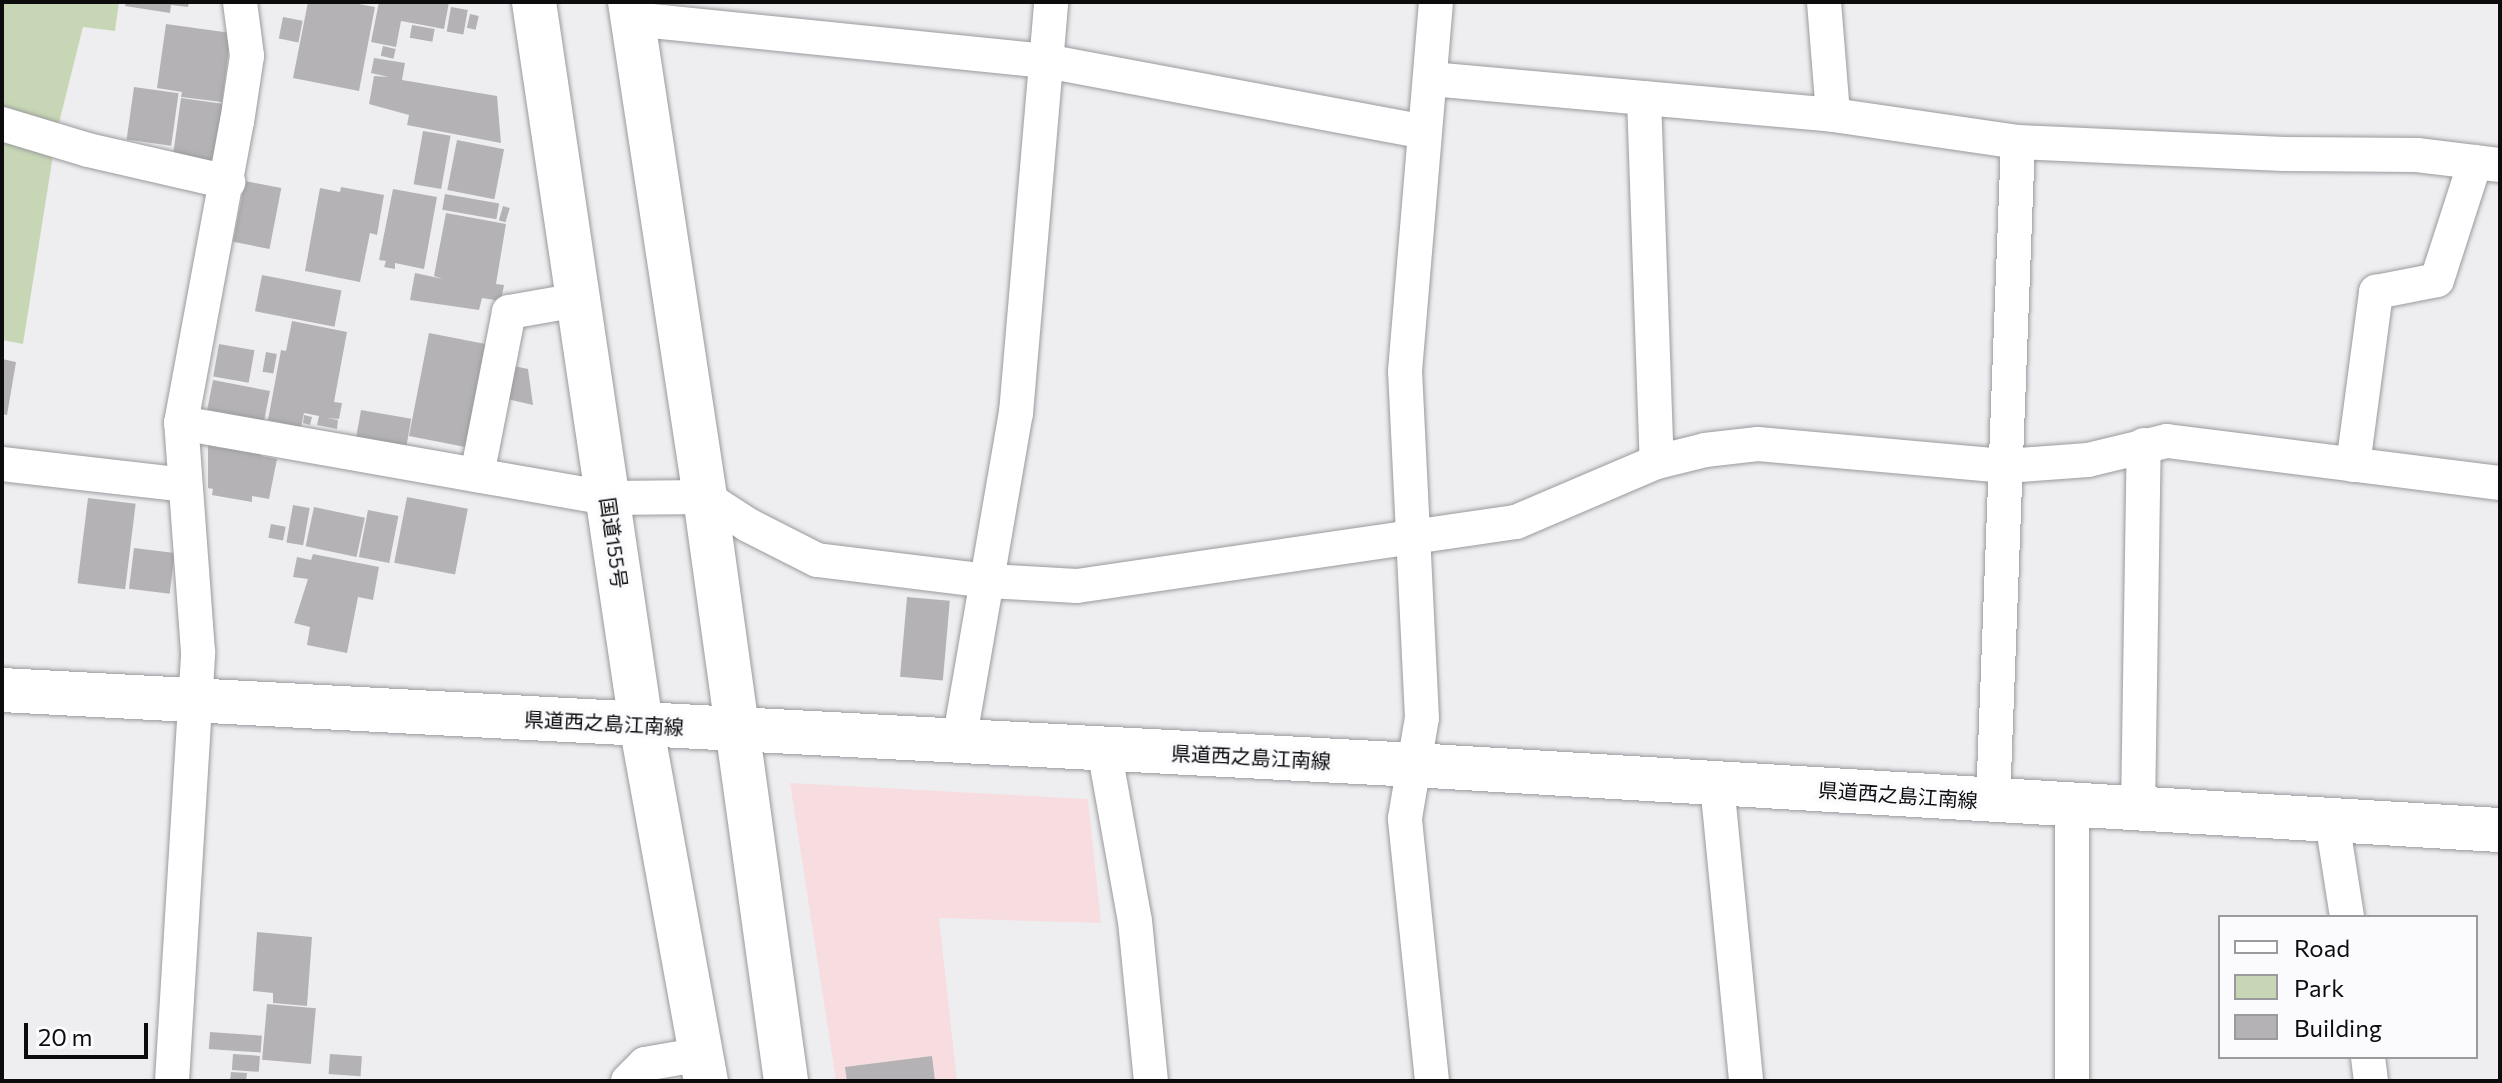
<!DOCTYPE html>
<html>
<head>
<meta charset="utf-8">
<style>
	body { margin:0 }
	#map { position:relative; width:2502px; height:1083px; overflow:hidden; background:#eeeef1; font-family:Commissioner,"Noto Sans JP",sans-serif }
	div>[style] { position:absolute }
	[style*='--x'] { left:calc(var(--x)*1px); top:calc(var(--y)*1px); width:calc(var(--w)*1px); rotate:calc(var(--a)*1deg) }
	.commercial>* { inset:0; background:#f7dddf }
	.green>* { inset:0; background:#c7d7b5 }
	.building>* { inset:0; background:#b4b2b5; transform-origin:0 0 }
	.roads { filter:drop-shadow(0 0 2px #999a9d) drop-shadow(0 0 2px #999a9d) }
	.minor>* { height:34px; margin:-17px; padding:0 17px; transform-origin:17px; border-radius:17px; background:#fff }
	.secondary>* { height:44px; margin:-22px; padding:0 22px; transform-origin:22px; border-radius:22px; background:#fff }
	.trunk>* { height:44px; margin:-22px; padding:0 22px; transform-origin:22px; border-radius:22px; background:#fff }
	span { translate:-50% -50%; white-space:nowrap; text-align:center; line-height:1.15; -webkit-text-stroke:7px #fbfbfe; paint-order:stroke }
	.street-label { font-size:20px; color:#0c0c0d }
	.frame { position:absolute; inset:0; border:4px solid #0c0c0d; pointer-events:none }
	.legend { position:absolute; left:2218px; top:915px; width:260px; height:144px; box-sizing:border-box; background:#fbfbfe; border:2px solid #9b9b9e; margin:0; padding:10px 14px; list-style:none; font-size:24px; color:#0c0c0d }
	.legend li { display:flex; align-items:center; gap:16px; height:40px }
	.legend b { width:40px; border:2px solid #9b9b9e }
	.scale { position:absolute; left:24px; top:1023px; width:124px; height:36px; box-sizing:border-box; border:4px solid #0c0c0d; border-top:0; padding-left:10px; font-size:24px; line-height:28px; white-space:nowrap; color:#0c0c0d; -webkit-text-stroke:6px #fbfbfe; paint-order:stroke }
</style>
</head>
<body>
<div id="map">
	<div class="commercial">
		<div style="clip-path:polygon(790px 783px,1088px 799px,1101px 923px,939px 918px,957px 1081px,836px 1081px)"></div>
	</div>
	<div class="green">
		<div style="clip-path:polygon(2px 2px,119px 2px,115px 31px,83px 27px,57px 131px,2px 115px)"></div>
		<div style="clip-path:polygon(2px 134px,54px 149px,23px 344px,2px 340px)"></div>
	</div>
	<div class="building">
		<div style="clip-path:polygon(126px 2px,189px 2px,188px 7px,171px 5px,170px 13px,125px 6px)"></div>
		<div style="clip-path:polygon(308px 2px,348px 2px,375px 7px,359px 91px,293px 78px)"></div>
		<div style="clip-path:polygon(379px 2px,449px 2px,444px 29px,401px 21px,396px 47px,371px 42px)"></div>
		<div style="left:451px;top:7px;width:17px;height:25px;rotate:10deg"></div>
		<div style="left:470px;top:14px;width:9px;height:14px;rotate:13deg"></div>
		<div style="left:283px;top:17px;width:20px;height:22px;rotate:11deg"></div>
		<div style="clip-path:polygon(166px 24px,231px 33px,222px 102px,181px 97px,182px 92px,157px 88px)"></div>
		<div style="left:412px;top:25px;width:23px;height:13px;rotate:10deg"></div>
		<div style="left:383px;top:46px;width:13px;height:10px;rotate:13deg"></div>
		<div style="clip-path:polygon(374px 58px,405px 63px,402px 80px,497px 96px,501px 143px,407px 125px,409px 115px,369px 104px,374px 76px,389px 77px,371px 73px)"></div>
		<div style="left:134px;top:87px;width:45px;height:53px;rotate:8deg"></div>
		<div style="left:181px;top:98px;width:49px;height:60px;rotate:8deg"></div>
		<div style="left:423px;top:131px;width:28px;height:54px;rotate:10deg"></div>
		<div style="left:457px;top:140px;width:48px;height:51px;rotate:11deg"></div>
		<div style="left:245px;top:181px;width:37px;height:62px;rotate:11deg"></div>
		<div style="clip-path:polygon(341px 187px,384px 195px,377px 235px,370px 233px,360px 282px,305px 271px,320px 188px,340px 192px)"></div>
		<div style="clip-path:polygon(393px 189px,437px 197px,424px 269px,395px 263px,395px 269px,384px 267px,386px 261px,379px 260px)"></div>
		<div style="left:445px;top:194px;width:55px;height:16px;rotate:10deg"></div>
		<div style="left:503px;top:206px;width:7px;height:15px;rotate:16deg"></div>
		<div style="clip-path:polygon(446px 213px,506px 224px,496px 284px,504px 285px,501px 301px,482px 298px,479px 310px,410px 300px,415px 273px,443px 279px,434px 276px)"></div>
		<div style="left:262px;top:275px;width:81px;height:37px;rotate:11deg"></div>
		<div style="clip-path:polygon(292px 321px,347px 332px,334px 402px,342px 403px,339px 419px,327px 418px,338px 420px,337px 429px,317px 425px,319px 416px,304px 413px,301px 427px,268px 420px,281px 350px,286px 351px)"></div>
		<div style="left:429px;top:333px;width:60px;height:105px;rotate:11deg"></div>
		<div style="left:219px;top:344px;width:36px;height:33px;rotate:10deg"></div>
		<div style="left:266px;top:352px;width:11px;height:20px;rotate:10deg"></div>
		<div style="clip-path:polygon(2px 359px,16px 362px,7px 415px,2px 414px)"></div>
		<div style="clip-path:polygon(509px 365px,528px 369px,533px 405px,502px 398px)"></div>
		<div style="left:213px;top:380px;width:58px;height:30px;rotate:11deg"></div>
		<div style="left:361px;top:410px;width:51px;height:28px;rotate:10deg"></div>
		<div style="clip-path:polygon(304px 415px,312px 417px,310px 425px,303px 423px)"></div>
		<div style="clip-path:polygon(222px 444px,261px 452px,261px 456px,277px 459px,269px 499px,252px 496px,252px 502px,212px 495px,213px 489px,208px 488px,208px 445px,221px 448px)"></div>
		<div style="left:407px;top:497px;width:62px;height:67px;rotate:11deg"></div>
		<div style="left:88px;top:498px;width:48px;height:86px;rotate:7deg"></div>
		<div style="left:293px;top:505px;width:17px;height:38px;rotate:10deg"></div>
		<div style="left:314px;top:507px;width:52px;height:40px;rotate:12deg"></div>
		<div style="left:368px;top:510px;width:31px;height:48px;rotate:11deg"></div>
		<div style="left:271px;top:524px;width:15px;height:14px;rotate:11deg"></div>
		<div style="left:134px;top:548px;width:41px;height:41px;rotate:7deg"></div>
		<div style="clip-path:polygon(313px 554px,379px 567px,373px 600px,358px 597px,347px 653px,307px 645px,310px 627px,294px 623px,308px 579px,293px 577px,297px 557px,311px 560px)"></div>
		<div style="left:907px;top:597px;width:43px;height:80px;rotate:5deg"></div>
		<div style="clip-path:polygon(257px 932px,312px 937px,307px 1006px,273px 1003px,273px 993px,253px 991px)"></div>
		<div style="left:267px;top:1004px;width:49px;height:56px;rotate:5deg"></div>
		<div style="left:210px;top:1032px;width:52px;height:17px;rotate:4deg"></div>
		<div style="left:233px;top:1054px;width:27px;height:16px;rotate:4deg"></div>
		<div style="left:330px;top:1054px;width:32px;height:20px;rotate:4deg"></div>
		<div style="clip-path:polygon(932px 1056px,935px 1081px,847px 1081px,845px 1067px)"></div>
		<div style="clip-path:polygon(231px 1072px,247px 1073px,246px 1081px,230px 1081px)"></div>
	</div>
	<div class="roads">
		<div class="minor">
			<div style="--x:1824;--y:2;--w:113;--a:85.4"></div>
			<div style="--x:632;--y:19;--w:416;--a:5.8"></div>
			<div style="--x:1046;--y:61;--w:385;--a:10.6"></div>
			<div style="--x:1431;--y:79;--w:404;--a:5.1"></div>
			<div style="--x:1833;--y:115;--w:187;--a:8.3"></div>
			<div style="--x:2018;--y:142;--w:266;--a:2.6"></div>
			<div style="--x:2284;--y:154;--w:133;--a:0.4"></div>
			<div style="--x:2417;--y:155;--w:84;--a:6.9"></div>
			<div style="--x:1644;--y:98;--w:364;--a:88"></div>
			<div style="--x:2;--y:124;--w:90;--a:16.8"></div>
			<div style="--x:88;--y:150;--w:144;--a:12.9"></div>
			<div style="--x:181;--y:423;--w:434;--a:10"></div>
			<div style="--x:608;--y:498;--w:97;--a:-0.6"></div>
			<div style="--x:705;--y:497;--w:51;--a:33.1"></div>
			<div style="--x:748;--y:525;--w:77;--a:26.9"></div>
			<div style="--x:817;--y:560;--w:173;--a:7"></div>
			<div style="--x:989;--y:581;--w:88;--a:3.3"></div>
			<div style="--x:1077;--y:586;--w:444;--a:-8.3"></div>
			<div style="--x:1516;--y:522;--w:153;--a:-23.1"></div>
			<div style="--x:1657;--y:462;--w:49;--a:-14"></div>
			<div style="--x:1705;--y:450;--w:53;--a:-6.5"></div>
			<div style="--x:1758;--y:444;--w:249;--a:5.1"></div>
			<div style="--x:2006;--y:466;--w:82;--a:-4.2"></div>
			<div style="--x:2088;--y:460;--w:81;--a:-13.5"></div>
			<div style="--x:2167;--y:441;--w:336;--a:7.2"></div>
			<div style="--x:2;--y:464;--w:184;--a:6.5"></div>
			<div style="--x:2353;--y:465;--w:175;--a:-82.4"></div>
			<div style="--x:2376;--y:292;--w:62;--a:-11.1"></div>
			<div style="--x:2437;--y:280;--w:124;--a:-72.1"></div>
			<div style="--x:477;--y:475;--w:166;--a:-78.9"></div>
			<div style="--x:509;--y:312;--w:70;--a:-9.9"></div>
			<div style="--x:959;--y:742;--w:334;--a:-80.2"></div>
			<div style="--x:1016;--y:413;--w:412;--a:-85.1"></div>
			<div style="--x:1104;--y:749;--w:175;--a:79.8"></div>
			<div style="--x:1135;--y:921;--w:161;--a:84.3"></div>
			<div style="--x:1717;--y:784;--w:298;--a:84.4"></div>
			<div style="--x:1993;--y:801;--w:659;--a:-87.83"></div>
			<div style="--x:2138;--y:810;--w:365;--a:-89.1"></div>
			<div style="--x:2332;--y:821;--w:97;--a:81.1"></div>
			<div style="--x:2368;--y:1057;--w:24;--a:83"></div>
			<div style="--x:172;--y:1081;--w:430;--a:-86.5"></div>
			<div style="--x:198;--y:652;--w:230;--a:-94.2"></div>
			<div style="--x:181;--y:423;--w:306;--a:-79.5"></div>
			<div style="--x:237;--y:122;--w:67;--a:-81.4"></div>
			<div style="--x:247;--y:56;--w:54;--a:-97.4"></div>
			<div style="--x:628;--y:1081;--w:24;--a:-45"></div>
			<div style="--x:645;--y:1064;--w:58;--a:-10"></div>
			<div style="--x:1432;--y:1081;--w:264;--a:-95.9"></div>
			<div style="--x:1405;--y:818;--w:101;--a:-80.4"></div>
			<div style="--x:1422;--y:718;--w:347;--a:-92.8"></div>
			<div style="--x:1405;--y:371;--w:370;--a:-85.2"></div>
			<div style="--x:2072;--y:1081;--w:275;--a:-90"></div>
		</div>
		<div class="secondary">
			<div style="--x:2;--y:690;--w:1414;--a:3.04"></div>
			<div style="--x:1414;--y:765;--w:1088;--a:3.43"></div>
		</div>
		<div class="trunk">
			<div style="--x:534;--y:2;--w:730;--a:81.57"></div>
			<div style="--x:641;--y:724;--w:363;--a:79.7"></div>
			<div style="--x:630;--y:2;--w:501;--a:81.38"></div>
			<div style="--x:705;--y:497;--w:590;--a:82.1"></div>
		</div>
	</div>
	<div class="street-label">
		<span style="left:614px;top:543px;rotate:82deg">国道155号</span>
		<span style="left:604px;top:723px;rotate:3deg">県道西之島江南線</span>
		<span style="left:1251px;top:757px;rotate:3deg">県道西之島江南線</span>
		<span style="left:1898px;top:795px;rotate:4deg">県道西之島江南線</span>
	</div>
	<div class="frame"></div>
	<ul class="legend">
	<li><b style="height:10px;background:#fff"></b>Road</li>
	<li><b style="height:22px;background:#c7d7b5"></b>Park</li>
	<li><b style="height:22px;background:#b4b2b5"></b>Building</li>
	</ul>
	<div class="scale">20 m</div>
</div>
</body>
</html>
